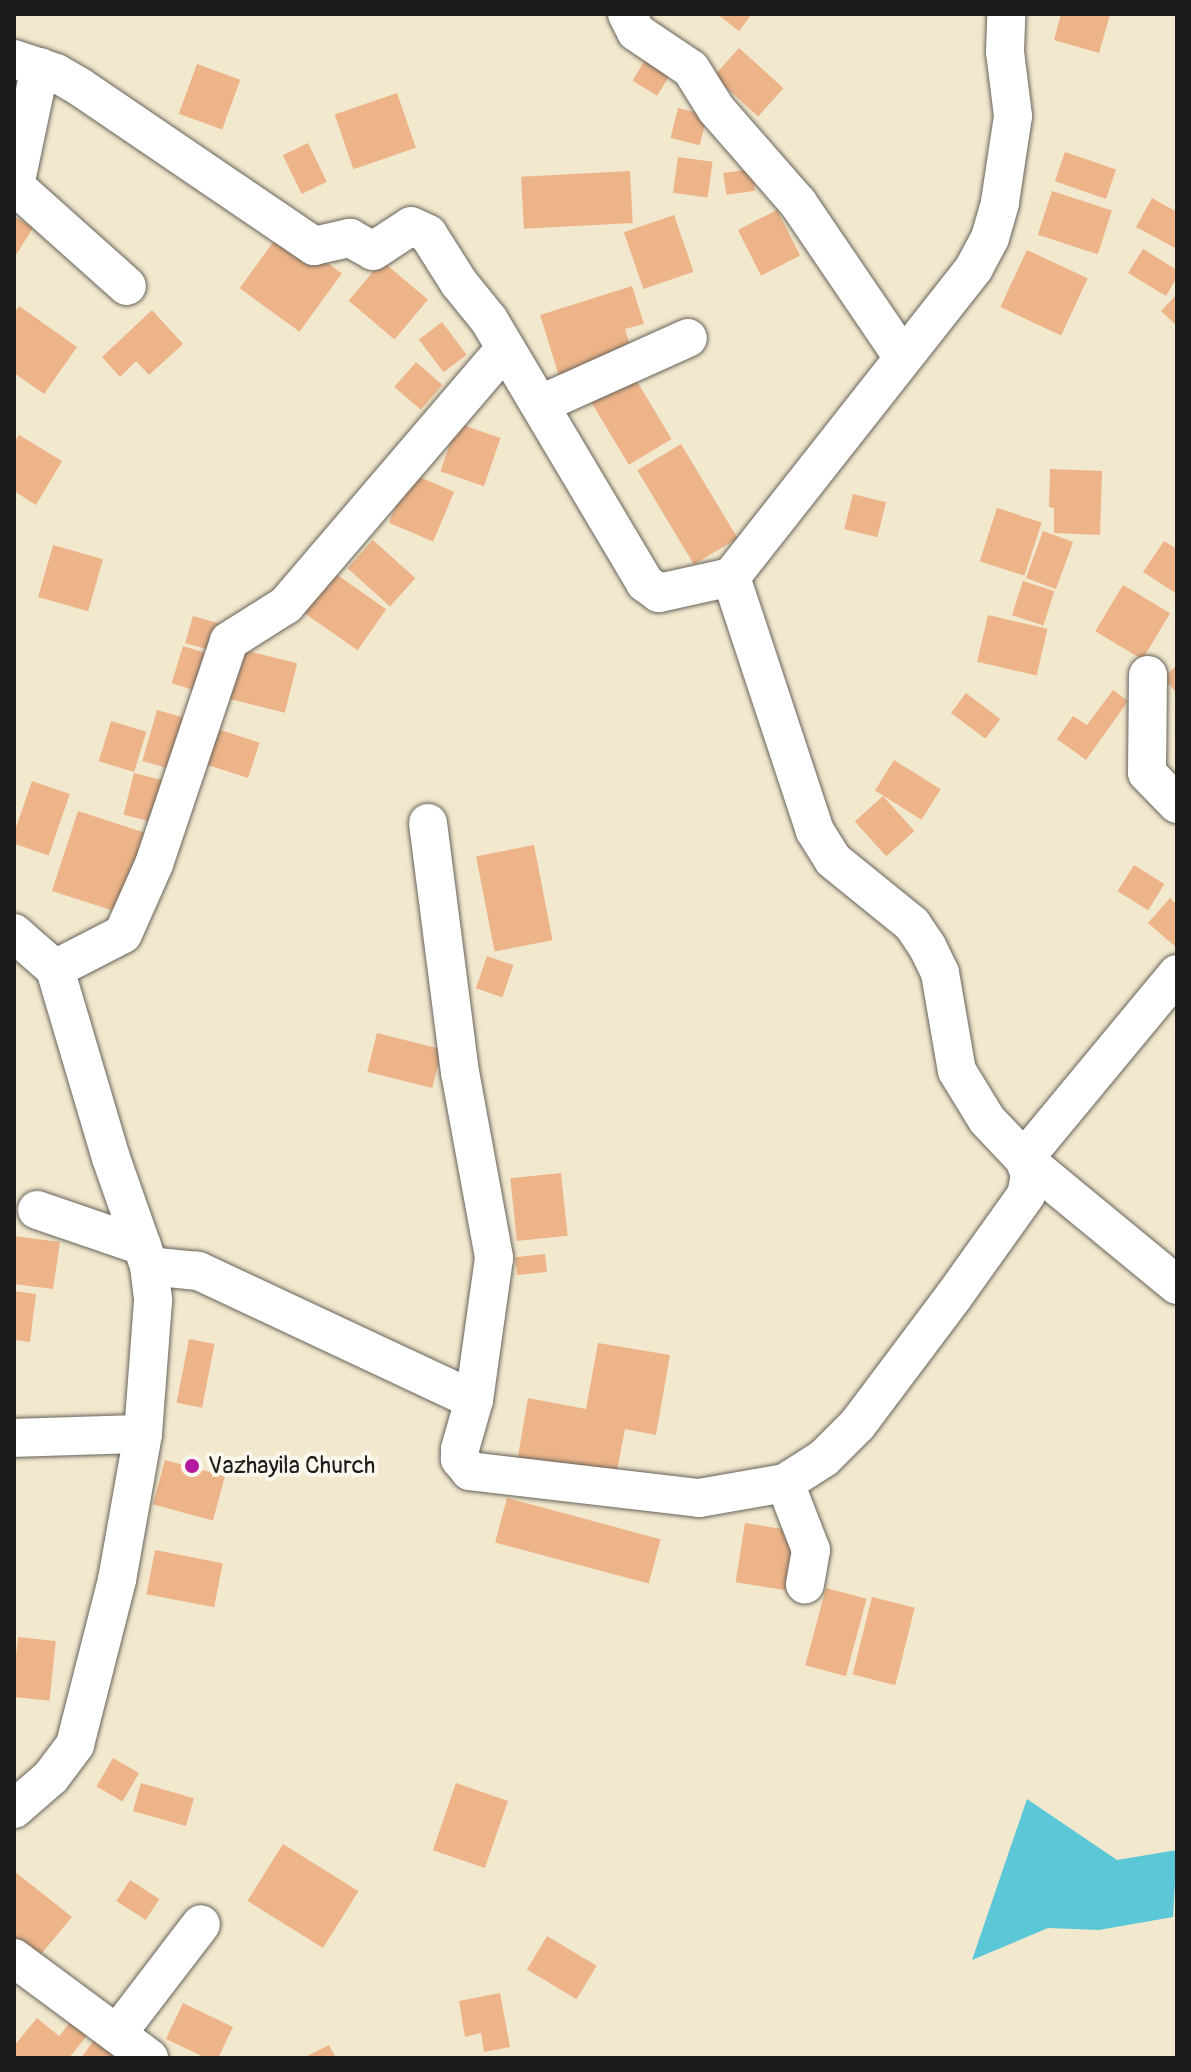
<!DOCTYPE html>
<html>
<head>
<meta charset="utf-8">
<style>
	body { margin:0 }
	#map { position:relative; width:1191px; height:2072px; overflow:hidden; background:#f2e8ce; font-family:Pangolin,sans-serif }
	div>[style] { position:absolute }
	[style*='--x'] { left:calc(var(--x)*1px); top:calc(var(--y)*1px); width:calc(var(--w)*1px); rotate:calc(var(--a)*1deg) }
	.water>* { inset:0; background:#5cc7d7 }
	.building>* { inset:0; background:#edb489; transform-origin:0 0 }
	.roads { filter:drop-shadow(0 0 2px #67635a) drop-shadow(0 0 2px #67635a) }
	.minor>* { height:38px; margin:-19px; padding:0 19px; transform-origin:19px; border-radius:19px; background:#fff }
	.dots>* { width:22px; height:22px; translate:-50% -50%; box-sizing:border-box; border:4px solid #fbf7ec; border-radius:50% }
	span { translate:-50% -50%; white-space:nowrap; text-align:center; line-height:1.15; -webkit-text-stroke:8px #fbf7ec; paint-order:stroke }
	.poi-label { font-size:24px; color:#1c1c1c }
	.left { translate:0 -50%; text-align:left }
	.frame { position:absolute; inset:0; border:16px solid #1c1c1c; pointer-events:none }
</style>
</head>
<body>
<div id="map">
	<div class="water">
		<div style="clip-path:polygon(1027px 1799px,1117px 1860px,1177px 1850px,1173px 1917px,1099px 1930px,1048px 1928px,972px 1960px)"></div>
	</div>
	<div class="building">
		<div style="clip-path:polygon(717px 14px,752px 14px,739px 31px)"></div>
		<div style="clip-path:polygon(1061px 14px,1110px 15px,1099px 53px,1054px 40px)"></div>
		<div style="left:739px;top:48px;width:60px;height:38px;rotate:42deg"></div>
		<div style="left:651px;top:50px;width:29px;height:36px;rotate:31deg"></div>
		<div style="left:197px;top:64px;width:46px;height:53px;rotate:20deg"></div>
		<div style="left:397px;top:93px;width:58px;height:66px;rotate:71deg"></div>
		<div style="left:678px;top:108px;width:30px;height:31px;rotate:14deg"></div>
		<div style="left:308px;top:143px;width:43px;height:28px;rotate:64deg"></div>
		<div style="left:1065px;top:152px;width:54px;height:31px;rotate:19deg"></div>
		<div style="left:678px;top:157px;width:35px;height:36px;rotate:8deg"></div>
		<div style="left:752px;top:169px;width:22px;height:29px;rotate:82deg"></div>
		<div style="left:630px;top:171px;width:52px;height:109px;rotate:87deg"></div>
		<div style="left:1052px;top:191px;width:63px;height:46px;rotate:18deg"></div>
		<div style="clip-path:polygon(1152px 198px,1177px 212px,1177px 249px,1136px 227px)"></div>
		<div style="left:777px;top:210px;width:51px;height:44px;rotate:63deg"></div>
		<div style="left:674px;top:215px;width:60px;height:53px;rotate:71deg"></div>
		<div style="clip-path:polygon(14px 216px,33px 228px,14px 258px)"></div>
		<div style="left:282px;top:230px;width:74px;height:72px;rotate:36deg"></div>
		<div style="clip-path:polygon(1143px 249px,1177px 270px,1177px 277px,1166px 296px,1128px 273px)"></div>
		<div style="left:1027px;top:250px;width:67px;height:63px;rotate:25deg"></div>
		<div style="left:382px;top:261px;width:60px;height:52px;rotate:40deg"></div>
		<div style="clip-path:polygon(632px 286px,644px 324px,625px 329px,633px 356px,560px 379px,540px 315px)"></div>
		<div style="clip-path:polygon(1177px 294px,1177px 326px,1161px 311px)"></div>
		<div style="clip-path:polygon(19px 306px,77px 347px,44px 394px,14px 373px,14px 313px)"></div>
		<div style="clip-path:polygon(152px 310px,183px 344px,149px 375px,136px 361px,120px 377px,102px 357px)"></div>
		<div style="left:442px;top:322px;width:41px;height:29px;rotate:53deg"></div>
		<div style="left:416px;top:362px;width:35px;height:33px;rotate:41deg"></div>
		<div style="left:632px;top:373px;width:77px;height:50px;rotate:59deg"></div>
		<div style="left:457px;top:423px;width:46px;height:51px;rotate:19deg"></div>
		<div style="clip-path:polygon(19px 435px,62px 461px,36px 505px,14px 491px,14px 443px)"></div>
		<div style="left:681px;top:444px;width:110px;height:51px;rotate:59deg"></div>
		<div style="clip-path:polygon(1050px 469px,1102px 471px,1100px 535px,1054px 533px,1054px 508px,1049px 507px)"></div>
		<div style="left:410px;top:473px;width:48px;height:54px;rotate:23deg"></div>
		<div style="left:853px;top:494px;width:34px;height:36px;rotate:14deg"></div>
		<div style="left:997px;top:508px;width:47px;height:56px;rotate:18deg"></div>
		<div style="left:1043px;top:531px;width:32px;height:50px;rotate:20deg"></div>
		<div style="left:373px;top:540px;width:57px;height:38px;rotate:42deg"></div>
		<div style="clip-path:polygon(1164px 541px,1177px 549px,1177px 594px,1143px 572px)"></div>
		<div style="left:53px;top:545px;width:52px;height:54px;rotate:16deg"></div>
		<div style="left:333px;top:572px;width:65px;height:50px;rotate:35deg"></div>
		<div style="left:1023px;top:581px;width:33px;height:36px;rotate:18deg"></div>
		<div style="left:1123px;top:585px;width:55px;height:54px;rotate:31deg"></div>
		<div style="left:988px;top:615px;width:61px;height:48px;rotate:13deg"></div>
		<div style="left:193px;top:616px;width:29px;height:28px;rotate:16deg"></div>
		<div style="left:183px;top:646px;width:30px;height:39px;rotate:17deg"></div>
		<div style="left:236px;top:648px;width:63px;height:51px;rotate:14deg"></div>
		<div style="clip-path:polygon(1177px 665px,1177px 693px,1163px 678px)"></div>
		<div style="clip-path:polygon(1113px 690px,1128px 701px,1086px 760px,1057px 739px,1073px 716px,1087px 725px)"></div>
		<div style="left:966px;top:693px;width:43px;height:25px;rotate:37deg"></div>
		<div style="left:157px;top:710px;width:33px;height:53px;rotate:16deg"></div>
		<div style="left:111px;top:721px;width:37px;height:42px;rotate:17deg"></div>
		<div style="left:211px;top:727px;width:51px;height:37px;rotate:18deg"></div>
		<div style="left:894px;top:760px;width:55px;height:36px;rotate:32deg"></div>
		<div style="left:134px;top:773px;width:36px;height:43px;rotate:14deg"></div>
		<div style="left:32px;top:781px;width:40px;height:65px;rotate:19deg"></div>
		<div style="left:883px;top:796px;width:47px;height:38px;rotate:48deg"></div>
		<div style="left:78px;top:811px;width:71px;height:84px;rotate:18deg"></div>
		<div style="left:534px;top:845px;width:97px;height:59px;rotate:79deg"></div>
		<div style="left:1134px;top:865px;width:36px;height:31px;rotate:32deg"></div>
		<div style="clip-path:polygon(1170px 898px,1177px 905px,1177px 948px,1148px 923px)"></div>
		<div style="left:487px;top:956px;width:28px;height:34px;rotate:19deg"></div>
		<div style="left:377px;top:1033px;width:67px;height:40px;rotate:14deg"></div>
		<div style="left:561px;top:1173px;width:63px;height:51px;rotate:84deg"></div>
		<div style="clip-path:polygon(14px 1236px,60px 1242px,53px 1289px,14px 1284px)"></div>
		<div style="left:545px;top:1254px;width:18px;height:30px;rotate:84deg"></div>
		<div style="clip-path:polygon(14px 1291px,36px 1294px,30px 1342px,14px 1340px)"></div>
		<div style="left:189px;top:1339px;width:26px;height:65px;rotate:11deg"></div>
		<div style="clip-path:polygon(598px 1343px,670px 1355px,656px 1435px,625px 1429px,614px 1486px,516px 1468px,528px 1398px,586px 1409px)"></div>
		<div style="left:165px;top:1460px;width:62px;height:46px;rotate:15deg"></div>
		<div style="left:507px;top:1498px;width:159px;height:46px;rotate:15deg"></div>
		<div style="left:745px;top:1523px;width:52px;height:60px;rotate:9deg"></div>
		<div style="left:155px;top:1550px;width:69px;height:45px;rotate:11deg"></div>
		<div style="left:826px;top:1588px;width:42px;height:80px;rotate:15deg"></div>
		<div style="left:872px;top:1597px;width:44px;height:80px;rotate:14deg"></div>
		<div style="left:18px;top:1637px;width:38px;height:60px;rotate:6deg"></div>
		<div style="left:113px;top:1758px;width:30px;height:33px;rotate:30deg"></div>
		<div style="left:141px;top:1783px;width:55px;height:29px;rotate:16deg"></div>
		<div style="left:456px;top:1783px;width:55px;height:71px;rotate:19deg"></div>
		<div style="left:283px;top:1844px;width:89px;height:67px;rotate:32deg"></div>
		<div style="clip-path:polygon(14px 1871px,72px 1917px,37px 1959px,14px 1940px)"></div>
		<div style="left:130px;top:1880px;width:35px;height:25px;rotate:33deg"></div>
		<div style="left:547px;top:1936px;width:58px;height:39px;rotate:31deg"></div>
		<div style="clip-path:polygon(500px 1993px,510px 2047px,484px 2052px,481px 2033px,465px 2037px,459px 2001px)"></div>
		<div style="clip-path:polygon(183px 2003px,233px 2027px,218px 2058px,206px 2058px,166px 2039px)"></div>
		<div style="clip-path:polygon(37px 2018px,59px 2036px,73px 2019px,89px 2033px,69px 2058px,14px 2058px,14px 2046px)"></div>
		<div style="clip-path:polygon(94px 2040px,119px 2058px,81px 2058px)"></div>
		<div style="clip-path:polygon(329px 2045px,336px 2058px,303px 2058px)"></div>
	</div>
	<div class="roads">
		<div class="minor">
			<div style="--x:627;--y:14;--w:20;--a:63"></div>
			<div style="--x:636;--y:32;--w:66;--a:33.9"></div>
			<div style="--x:691;--y:69;--w:47;--a:58"></div>
			<div style="--x:716;--y:109;--w:125;--a:48.9"></div>
			<div style="--x:798;--y:203;--w:185;--a:55.8"></div>
			<div style="--x:14;--y:59;--w:44;--a:18.4"></div>
			<div style="--x:56;--y:73;--w:28;--a:30"></div>
			<div style="--x:80;--y:87;--w:283;--a:34.2"></div>
			<div style="--x:314;--y:246;--w:37;--a:-13"></div>
			<div style="--x:350;--y:238;--w:26;--a:29"></div>
			<div style="--x:373;--y:251;--w:45;--a:-33.3"></div>
			<div style="--x:411;--y:226;--w:19;--a:25"></div>
			<div style="--x:428;--y:234;--w:58;--a:57.7"></div>
			<div style="--x:459;--y:283;--w:48;--a:51"></div>
			<div style="--x:489;--y:320;--w:306;--a:59.3"></div>
			<div style="--x:645;--y:583;--w:17;--a:36"></div>
			<div style="--x:659;--y:593;--w:74;--a:-12.5"></div>
			<div style="--x:731;--y:577;--w:268;--a:71.7"></div>
			<div style="--x:815;--y:831;--w:34;--a:58"></div>
			<div style="--x:833;--y:860;--w:102;--a:39"></div>
			<div style="--x:912;--y:924;--w:27;--a:56"></div>
			<div style="--x:927;--y:946;--w:30;--a:64"></div>
			<div style="--x:940;--y:973;--w:99;--a:80.2"></div>
			<div style="--x:957;--y:1071;--w:57;--a:58.5"></div>
			<div style="--x:987;--y:1120;--w:54;--a:46.5"></div>
			<div style="--x:1024;--y:1159;--w:17;--a:69"></div>
			<div style="--x:1030;--y:1175;--w:20;--a:101"></div>
			<div style="--x:1026;--y:1195;--w:124;--a:125.5"></div>
			<div style="--x:954;--y:1296;--w:161;--a:126.9"></div>
			<div style="--x:857;--y:1425;--w:47;--a:135"></div>
			<div style="--x:824;--y:1458;--w:46;--a:147.3"></div>
			<div style="--x:785;--y:1483;--w:87;--a:170.1"></div>
			<div style="--x:699;--y:1498;--w:231;--a:-173.3"></div>
			<div style="--x:470;--y:1471;--w:16;--a:-130"></div>
			<div style="--x:460;--y:1459;--w:10;--a:-90"></div>
			<div style="--x:460;--y:1449;--w:51;--a:-74.1"></div>
			<div style="--x:474;--y:1400;--w:305;--a:-154.9"></div>
			<div style="--x:198;--y:1271;--w:49;--a:-174.2"></div>
			<div style="--x:40;--y:67;--w:122;--a:101.9"></div>
			<div style="--x:15;--y:186;--w:150;--a:41.8"></div>
			<div style="--x:541;--y:404;--w:161;--a:-24.2"></div>
			<div style="--x:731;--y:577;--w:393;--a:-51.8"></div>
			<div style="--x:974;--y:268;--w:34;--a:-62"></div>
			<div style="--x:990;--y:238;--w:37;--a:-74"></div>
			<div style="--x:1000;--y:202;--w:87;--a:-81.4"></div>
			<div style="--x:1013;--y:116;--w:64;--a:-97.1"></div>
			<div style="--x:1005;--y:52;--w:38;--a:-88"></div>
			<div style="--x:1148;--y:675;--w:98;--a:90.6"></div>
			<div style="--x:1147;--y:773;--w:43;--a:45.9"></div>
			<div style="--x:428;--y:823;--w:251;--a:82.7"></div>
			<div style="--x:460;--y:1072;--w:189;--a:79.6"></div>
			<div style="--x:494;--y:1258;--w:143;--a:98"></div>
			<div style="--x:14;--y:933;--w:55;--a:41.3"></div>
			<div style="--x:55;--y:969;--w:197;--a:73.5"></div>
			<div style="--x:111;--y:1158;--w:114;--a:70.6"></div>
			<div style="--x:149;--y:1266;--w:35;--a:83"></div>
			<div style="--x:153;--y:1301;--w:133;--a:94.3"></div>
			<div style="--x:143;--y:1434;--w:148;--a:100.1"></div>
			<div style="--x:117;--y:1580;--w:170;--a:104.3"></div>
			<div style="--x:75;--y:1745;--w:40;--a:127"></div>
			<div style="--x:51;--y:1777;--w:49;--a:139.1"></div>
			<div style="--x:55;--y:969;--w:76;--a:-27.2"></div>
			<div style="--x:123;--y:934;--w:77;--a:-66.1"></div>
			<div style="--x:154;--y:864;--w:235;--a:-71.4"></div>
			<div style="--x:229;--y:641;--w:67;--a:-32.3"></div>
			<div style="--x:286;--y:605;--w:337;--a:-49.5"></div>
			<div style="--x:1177;--y:974;--w:240;--a:129.6"></div>
			<div style="--x:1024;--y:1159;--w:198;--a:39.5"></div>
			<div style="--x:37;--y:1210;--w:111;--a:18.9"></div>
			<div style="--x:14;--y:1438;--w:129;--a:-1.8"></div>
			<div style="--x:785;--y:1483;--w:72;--a:68.8"></div>
			<div style="--x:811;--y:1550;--w:35;--a:100"></div>
			<div style="--x:14;--y:1958;--w:168;--a:36.5"></div>
			<div style="--x:117;--y:2034;--w:138;--a:-52.6"></div>
		</div>
	</div>
	<div class="dots">
		<div style="left:192px;top:1466px;background:#b5179e"></div>
	</div>
	<div class="poi-label">
		<span class="left" style="left:208px;top:1466px">Vazhayila Church</span>
	</div>
	<div class="frame"></div>
</div>
</body>
</html>
